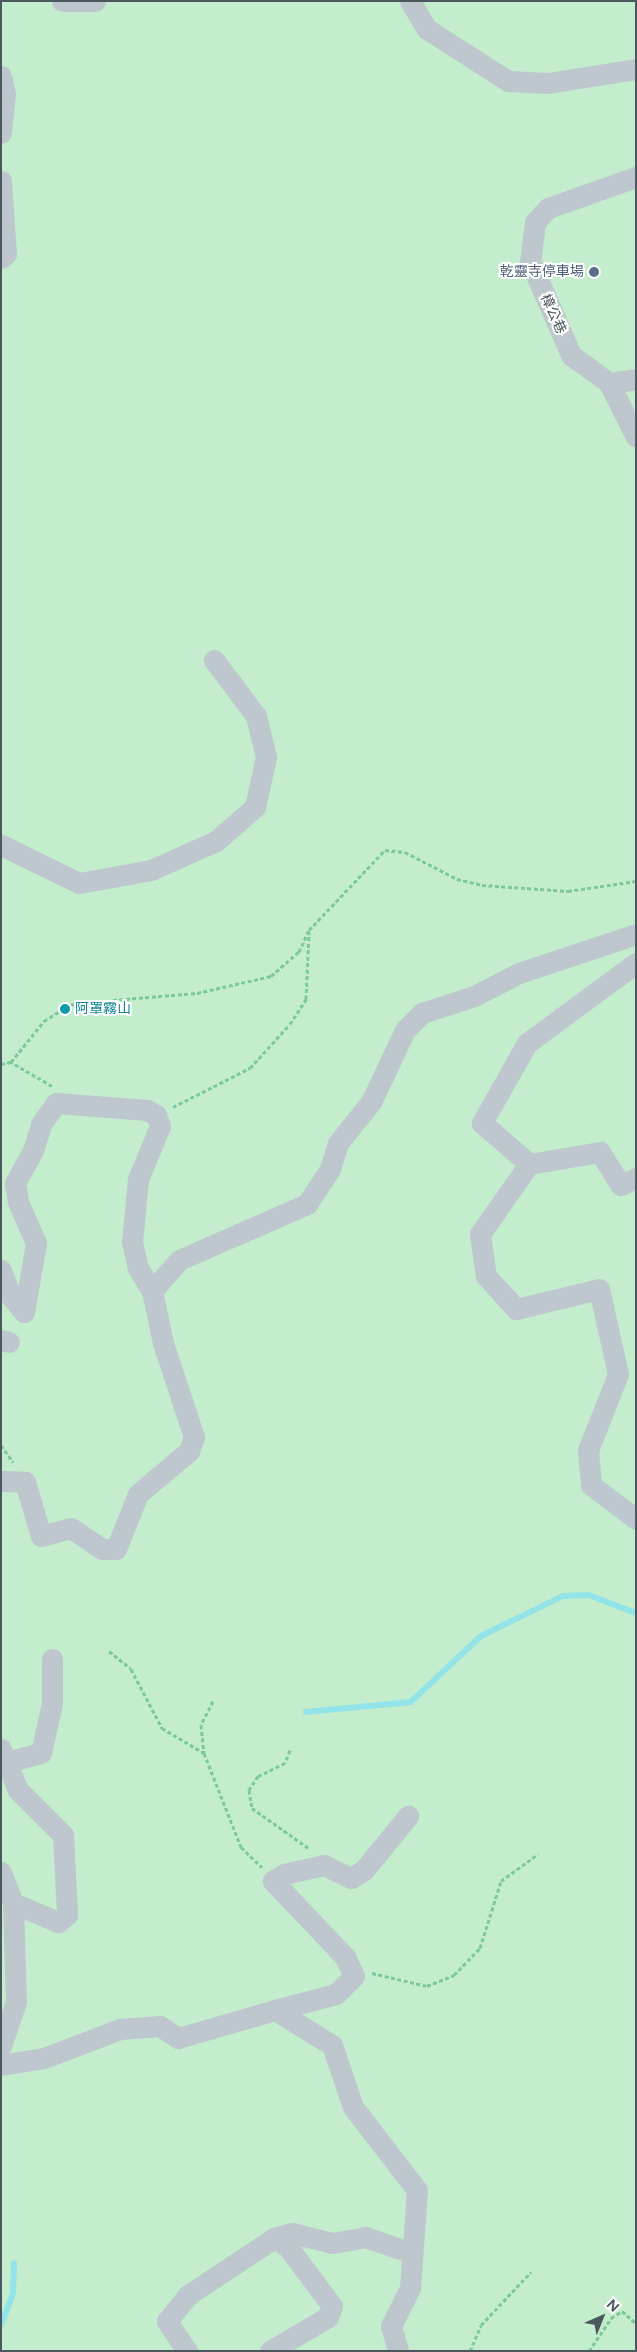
<!DOCTYPE html>
<html>
<head>
<meta charset="utf-8">
<style>
	body { margin:0 }
	#map { position:relative; width:637px; height:2352px; overflow:hidden; background:#f3f1f1; font-family:Figtree,"Noto Sans TC",sans-serif }
	div>[style] { position:absolute }
	[style*='--x'] { left:calc(var(--x)*1px); top:calc(var(--y)*1px); width:calc(var(--w)*1px); rotate:calc(var(--a)*1deg) }
	.green>* { inset:0; background:#c3edcc; transform-origin:0 0 }
	.stream>* { height:5.5px; margin:-2.75px; padding:0 2.75px; transform-origin:2.75px; border-radius:2.75px; background:#92e4e8 }
	.path>* { height:3px; margin-top:-1.5px; transform-origin:0; background:repeating-linear-gradient(90deg,#7cca97 0 4px,transparent 0 6.5px) }
	.minor>* { height:21px; margin:-10.5px; padding:0 10.5px; transform-origin:10.5px; border-radius:10.5px; background:#bdc7cd }
	.dots>* { width:14px; height:14px; translate:-50% -50%; box-sizing:border-box; border:2px solid #fff; border-radius:50% }
	span { translate:-50% -50%; white-space:nowrap; text-align:center; line-height:1.15; -webkit-text-stroke:4px #fff; paint-order:stroke }
	.service-label { font-size:14px; color:#4e5e75 }
	.right { translate:-100% -50%; text-align:right }
	.street-label { font-size:14px; color:#4a575d }
	.culture-label { font-size:14px; color:#0d838f }
	.left { translate:0 -50%; text-align:left }
	.frame { position:absolute; inset:0; border:2px solid #4a575d; pointer-events:none }
	.north { position:absolute; left:577px; top:2292px; width:50px; height:50px; -webkit-text-stroke:4px #fff; paint-order:stroke; rotate:44deg; font-size:14px; font-weight:700; line-height:20px; text-align:center; color:#4a575d }
	.north::after { content:''; display:block; margin:auto; width:18px; height:22px; background:#4a575d; clip-path:polygon(50% 0,100% 100%,50% 72%,0 100%) }
</style>
</head>
<body>
<div id="map">
	<div class="green">
		<div style="left:1px;top:1px;width:635px;height:2350px"></div>
	</div>
	<div class="stream">
		<div style="--x:306;--y:1712;--w:105;--a:-5.4"></div>
		<div style="--x:411;--y:1702;--w:96;--a:-43.3"></div>
		<div style="--x:481;--y:1636;--w:91;--a:-26"></div>
		<div style="--x:563;--y:1596;--w:26;--a:-2"></div>
		<div style="--x:589;--y:1595;--w:50;--a:21"></div>
		<div style="--x:1;--y:2325;--w:34;--a:-69"></div>
		<div style="--x:13;--y:2293;--w:29;--a:-88"></div>
	</div>
	<div class="path">
		<div style="--x:1;--y:1064;--w:10;--a:-11"></div>
		<div style="--x:52;--y:1086;--w:48;--a:-149.7"></div>
		<div style="--x:11;--y:1062;--w:53;--a:-51.2"></div>
		<div style="--x:44;--y:1021;--w:32;--a:-32"></div>
		<div style="--x:71;--y:1004;--w:28;--a:8"></div>
		<div style="--x:99;--y:1008;--w:16;--a:-30"></div>
		<div style="--x:113;--y:1000;--w:84;--a:-4.8"></div>
		<div style="--x:197;--y:993;--w:76;--a:-12.9"></div>
		<div style="--x:271;--y:976;--w:37;--a:-41"></div>
		<div style="--x:299;--y:952;--w:24;--a:-66"></div>
		<div style="--x:309;--y:930;--w:110;--a:-46.5"></div>
		<div style="--x:385;--y:850;--w:20;--a:6"></div>
		<div style="--x:405;--y:852;--w:59;--a:27.4"></div>
		<div style="--x:457;--y:879;--w:26;--a:13"></div>
		<div style="--x:482;--y:885;--w:86;--a:4"></div>
		<div style="--x:568;--y:891;--w:69;--a:-8.4"></div>
		<div style="--x:173;--y:1107;--w:86;--a:-26.9"></div>
		<div style="--x:250;--y:1068;--w:59;--a:-47.7"></div>
		<div style="--x:290;--y:1024;--w:30;--a:-57"></div>
		<div style="--x:306;--y:999;--w:67;--a:-87.4"></div>
		<div style="--x:1;--y:1445;--w:21;--a:55"></div>
		<div style="--x:109;--y:1651;--w:28;--a:39"></div>
		<div style="--x:131;--y:1669;--w:67;--a:62.3"></div>
		<div style="--x:162;--y:1728;--w:49;--a:30.8"></div>
		<div style="--x:213;--y:1701;--w:27;--a:117"></div>
		<div style="--x:201;--y:1725;--w:28;--a:84"></div>
		<div style="--x:204;--y:1753;--w:101;--a:68.5"></div>
		<div style="--x:241;--y:1847;--w:29;--a:44"></div>
		<div style="--x:290;--y:1750;--w:14;--a:111"></div>
		<div style="--x:285;--y:1763;--w:30;--a:154"></div>
		<div style="--x:258;--y:1776;--w:17;--a:123"></div>
		<div style="--x:249;--y:1790;--w:18;--a:81"></div>
		<div style="--x:252;--y:1808;--w:69;--a:35.5"></div>
		<div style="--x:372;--y:1973;--w:57;--a:13.3"></div>
		<div style="--x:427;--y:1986;--w:29;--a:-22"></div>
		<div style="--x:454;--y:1975;--w:37;--a:-46"></div>
		<div style="--x:480;--y:1948;--w:70;--a:-72.6"></div>
		<div style="--x:501;--y:1881;--w:46;--a:-36.1"></div>
		<div style="--x:470;--y:2351;--w:28;--a:-67"></div>
		<div style="--x:481;--y:2325;--w:73;--a:-46.7"></div>
		<div style="--x:589;--y:2351;--w:40;--a:-56"></div>
		<div style="--x:611;--y:2318;--w:13;--a:-32"></div>
		<div style="--x:622;--y:2311;--w:18;--a:41"></div>
	</div>
	<div class="minor">
		<div style="--x:62;--y:1;--w:33;--a:0"></div>
		<div style="--x:410;--y:1;--w:33;--a:59"></div>
		<div style="--x:427;--y:29;--w:96;--a:32.7"></div>
		<div style="--x:508;--y:81;--w:39;--a:3"></div>
		<div style="--x:547;--y:83;--w:90;--a:-8.9"></div>
		<div style="--x:1;--y:76;--w:18;--a:77"></div>
		<div style="--x:5;--y:94;--w:39;--a:96"></div>
		<div style="--x:636;--y:177;--w:93;--a:160.6"></div>
		<div style="--x:548;--y:208;--w:19;--a:133"></div>
		<div style="--x:535;--y:222;--w:39;--a:97"></div>
		<div style="--x:530;--y:261;--w:103;--a:66.4"></div>
		<div style="--x:571;--y:355;--w:47;--a:36.4"></div>
		<div style="--x:609;--y:383;--w:27;--a:-8"></div>
		<div style="--x:1;--y:181;--w:73;--a:86.1"></div>
		<div style="--x:6;--y:254;--w:6;--a:141"></div>
		<div style="--x:609;--y:383;--w:60;--a:63.4"></div>
		<div style="--x:1;--y:845;--w:87;--a:26"></div>
		<div style="--x:79;--y:883;--w:73;--a:-10.2"></div>
		<div style="--x:151;--y:870;--w:71;--a:-24"></div>
		<div style="--x:216;--y:841;--w:52;--a:-41.1"></div>
		<div style="--x:255;--y:807;--w:51;--a:-77.6"></div>
		<div style="--x:266;--y:757;--w:42;--a:-103.7"></div>
		<div style="--x:256;--y:716;--w:70;--a:-126.9"></div>
		<div style="--x:636;--y:963;--w:135;--a:143.7"></div>
		<div style="--x:527;--y:1043;--w:92;--a:119.4"></div>
		<div style="--x:482;--y:1123;--w:62;--a:41.1"></div>
		<div style="--x:529;--y:1164;--w:72;--a:-9.6"></div>
		<div style="--x:600;--y:1152;--w:39;--a:58"></div>
		<div style="--x:621;--y:1185;--w:17;--a:-25"></div>
		<div style="--x:529;--y:1164;--w:85;--a:125"></div>
		<div style="--x:480;--y:1234;--w:42;--a:81.9"></div>
		<div style="--x:486;--y:1276;--w:45;--a:47.7"></div>
		<div style="--x:516;--y:1309;--w:85;--a:-13.5"></div>
		<div style="--x:599;--y:1289;--w:87;--a:77.4"></div>
		<div style="--x:618;--y:1374;--w:82;--a:111.5"></div>
		<div style="--x:588;--y:1450;--w:35;--a:85"></div>
		<div style="--x:591;--y:1485;--w:56;--a:37.1"></div>
		<div style="--x:1;--y:1270;--w:27;--a:70"></div>
		<div style="--x:10;--y:1295;--w:22;--a:51"></div>
		<div style="--x:24;--y:1312;--w:70;--a:-80.1"></div>
		<div style="--x:36;--y:1243;--w:45;--a:-113.7"></div>
		<div style="--x:18;--y:1202;--w:19;--a:-99"></div>
		<div style="--x:15;--y:1183;--w:37;--a:-61"></div>
		<div style="--x:33;--y:1151;--w:28;--a:-73"></div>
		<div style="--x:41;--y:1124;--w:26;--a:-54"></div>
		<div style="--x:56;--y:1103;--w:91;--a:4.4"></div>
		<div style="--x:147;--y:1110;--w:10;--a:29"></div>
		<div style="--x:156;--y:1115;--w:12;--a:70"></div>
		<div style="--x:160;--y:1126;--w:57;--a:112.5"></div>
		<div style="--x:138;--y:1179;--w:63;--a:95.4"></div>
		<div style="--x:132;--y:1242;--w:27;--a:77"></div>
		<div style="--x:138;--y:1268;--w:27;--a:59"></div>
		<div style="--x:1;--y:1340;--w:8;--a:14"></div>
		<div style="--x:1;--y:1481;--w:24;--a:2"></div>
		<div style="--x:25;--y:1482;--w:56;--a:73.5"></div>
		<div style="--x:41;--y:1536;--w:31;--a:-15"></div>
		<div style="--x:71;--y:1528;--w:37;--a:34"></div>
		<div style="--x:102;--y:1549;--w:14;--a:0"></div>
		<div style="--x:116;--y:1549;--w:59;--a:-68.2"></div>
		<div style="--x:138;--y:1494;--w:67;--a:-40.1"></div>
		<div style="--x:189;--y:1451;--w:15;--a:-70"></div>
		<div style="--x:194;--y:1437;--w:99;--a:-108.3"></div>
		<div style="--x:163;--y:1343;--w:53;--a:-101.9"></div>
		<div style="--x:152;--y:1291;--w:41;--a:-48.9"></div>
		<div style="--x:179;--y:1260;--w:140;--a:-23.6"></div>
		<div style="--x:307;--y:1204;--w:42;--a:-56.7"></div>
		<div style="--x:330;--y:1169;--w:27;--a:-73"></div>
		<div style="--x:338;--y:1143;--w:53;--a:-51.2"></div>
		<div style="--x:371;--y:1102;--w:80;--a:-64.7"></div>
		<div style="--x:405;--y:1030;--w:24;--a:-45"></div>
		<div style="--x:422;--y:1013;--w:55;--a:-18.1"></div>
		<div style="--x:474;--y:996;--w:51;--a:-27.1"></div>
		<div style="--x:519;--y:973;--w:123;--a:-18.4"></div>
		<div style="--x:1;--y:1749;--w:44;--a:67.5"></div>
		<div style="--x:18;--y:1790;--w:64;--a:45"></div>
		<div style="--x:63;--y:1835;--w:80;--a:87.1"></div>
		<div style="--x:67;--y:1915;--w:11;--a:142"></div>
		<div style="--x:58;--y:1922;--w:49;--a:-157.1"></div>
		<div style="--x:7;--y:1762;--w:35;--a:-15"></div>
		<div style="--x:41;--y:1753;--w:51;--a:-77.6"></div>
		<div style="--x:52;--y:1703;--w:44;--a:-90"></div>
		<div style="--x:1;--y:1872;--w:33;--a:69"></div>
		<div style="--x:13;--y:1903;--w:99;--a:88.3"></div>
		<div style="--x:16;--y:2002;--w:46;--a:108.8"></div>
		<div style="--x:275;--y:2010;--w:63;--a:-14.7"></div>
		<div style="--x:336;--y:1994;--w:25;--a:-45"></div>
		<div style="--x:354;--y:1976;--w:21;--a:-115"></div>
		<div style="--x:345;--y:1957;--w:105;--a:-133.5"></div>
		<div style="--x:273;--y:1881;--w:13;--a:-32"></div>
		<div style="--x:284;--y:1874;--w:41;--a:-12.7"></div>
		<div style="--x:324;--y:1865;--w:30;--a:26"></div>
		<div style="--x:351;--y:1878;--w:15;--a:-32"></div>
		<div style="--x:364;--y:1870;--w:70;--a:-50.8"></div>
		<div style="--x:1;--y:2065;--w:44;--a:-9.2"></div>
		<div style="--x:44;--y:2058;--w:81;--a:-20.9"></div>
		<div style="--x:120;--y:2029;--w:40;--a:-4.3"></div>
		<div style="--x:160;--y:2026;--w:22;--a:34"></div>
		<div style="--x:178;--y:2038;--w:101;--a:-16.1"></div>
		<div style="--x:275;--y:2010;--w:67;--a:31.6"></div>
		<div style="--x:332;--y:2045;--w:65;--a:71.3"></div>
		<div style="--x:353;--y:2107;--w:105;--a:52.4"></div>
		<div style="--x:417;--y:2190;--w:98;--a:94.1"></div>
		<div style="--x:410;--y:2288;--w:42;--a:116.6"></div>
		<div style="--x:391;--y:2326;--w:26;--a:74"></div>
		<div style="--x:187;--y:2351;--w:36;--a:-124"></div>
		<div style="--x:167;--y:2321;--w:33;--a:-51"></div>
		<div style="--x:188;--y:2295;--w:103;--a:-33.5"></div>
		<div style="--x:274;--y:2238;--w:19;--a:-16"></div>
		<div style="--x:292;--y:2233;--w:41;--a:14"></div>
		<div style="--x:332;--y:2243;--w:34;--a:-10"></div>
		<div style="--x:365;--y:2237;--w:50;--a:18.8"></div>
		<div style="--x:270;--y:2351;--w:67;--a:-30.4"></div>
		<div style="--x:328;--y:2317;--w:12;--a:-70"></div>
		<div style="--x:332;--y:2306;--w:74;--a:-126.7"></div>
		<div style="--x:288;--y:2247;--w:17;--a:-147"></div>
	</div>
	<div class="dots">
		<div style="left:594px;top:272px;background:#5c6f8a"></div>
		<div style="left:65px;top:1009px;background:#0f9aa8"></div>
	</div>
	<div class="service-label">
		<span class="right" style="left:584px;top:272px">乾靈寺停車場</span>
	</div>
	<div class="street-label">
		<span style="left:553px;top:314px;rotate:66deg">樟公巷</span>
	</div>
	<div class="culture-label">
		<span class="left" style="left:75px;top:1009px">阿罩霧山</span>
	</div>
	<div class="frame"></div>
	<div class="north">N</div>
</div>
</body>
</html>
